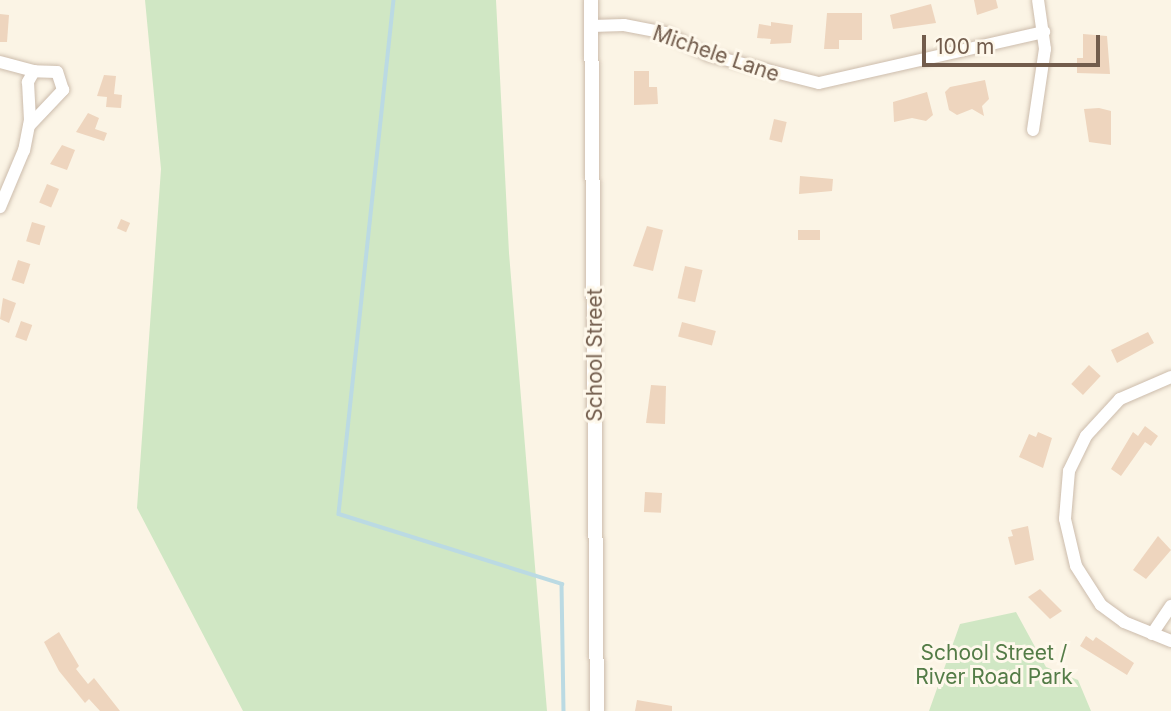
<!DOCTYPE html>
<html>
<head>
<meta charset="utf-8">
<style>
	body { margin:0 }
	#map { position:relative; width:1171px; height:711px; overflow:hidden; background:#fbf4e5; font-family:Inter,sans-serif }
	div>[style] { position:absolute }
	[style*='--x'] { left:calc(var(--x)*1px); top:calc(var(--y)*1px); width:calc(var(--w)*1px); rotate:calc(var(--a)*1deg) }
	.green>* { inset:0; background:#d0e7c4 }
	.stream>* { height:3.5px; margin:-1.75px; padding:0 1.75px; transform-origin:1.75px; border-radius:1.75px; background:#bbdae3 }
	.building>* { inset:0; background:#eed5be; transform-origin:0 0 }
	.roads { filter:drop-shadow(0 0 2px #ccbcac) drop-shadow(0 0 2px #ccbcac) }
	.minor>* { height:12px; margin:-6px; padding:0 6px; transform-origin:6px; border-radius:6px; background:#fff }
	.tertiary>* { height:14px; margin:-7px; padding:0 7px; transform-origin:7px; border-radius:7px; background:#fff }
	span { translate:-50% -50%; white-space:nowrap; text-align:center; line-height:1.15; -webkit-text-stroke:6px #fef8eb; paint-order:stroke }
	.street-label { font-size:21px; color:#725c4c }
	.park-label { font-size:21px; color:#547c47 }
	.scale { position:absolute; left:922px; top:35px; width:178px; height:32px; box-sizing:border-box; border:4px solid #725c4c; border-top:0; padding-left:9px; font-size:21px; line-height:24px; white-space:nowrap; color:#725c4c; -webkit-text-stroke:5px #fef8eb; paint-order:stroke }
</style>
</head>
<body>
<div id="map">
	<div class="green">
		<div style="clip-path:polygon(145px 0,496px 0,509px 253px,547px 711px,243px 711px,137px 508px,161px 169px)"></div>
		<div style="clip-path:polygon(1016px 612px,1046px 667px,1078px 680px,1091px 711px,929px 711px,960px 624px)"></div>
	</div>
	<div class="stream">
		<div style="--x:394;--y:0;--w:517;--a:96.11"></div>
		<div style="--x:339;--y:514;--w:234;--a:17.4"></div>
		<div style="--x:562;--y:584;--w:127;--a:89.1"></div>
	</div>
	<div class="building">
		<div style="clip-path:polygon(974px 0,996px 0,998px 8px,977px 15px)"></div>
		<div style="clip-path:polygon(931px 4px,936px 23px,893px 29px,890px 15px)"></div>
		<div style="clip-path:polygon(827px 13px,862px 13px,862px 40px,839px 40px,839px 49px,824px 49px)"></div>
		<div style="clip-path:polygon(0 14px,9px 15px,7px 42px,0 42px)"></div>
		<div style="clip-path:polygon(771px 22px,793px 25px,791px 43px,770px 44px,771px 39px,757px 38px,759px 24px,771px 26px)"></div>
		<div style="clip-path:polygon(1083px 34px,1107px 36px,1110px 74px,1077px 73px,1077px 58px,1083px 58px)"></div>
		<div style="clip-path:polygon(634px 71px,649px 71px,649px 87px,657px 87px,658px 104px,634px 105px)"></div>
		<div style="clip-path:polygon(104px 75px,116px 76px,114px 94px,122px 95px,121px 108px,106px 107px,107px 97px,97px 96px)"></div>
		<div style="clip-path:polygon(985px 80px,989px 99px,982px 106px,984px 116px,972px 109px,957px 115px,949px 110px,945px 92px,950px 87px)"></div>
		<div style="clip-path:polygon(927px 92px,933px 115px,926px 121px,912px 118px,894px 122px,893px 102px)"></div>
		<div style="clip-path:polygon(1099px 108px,1111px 111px,1111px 145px,1089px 142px,1084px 109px)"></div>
		<div style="clip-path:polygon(88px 113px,99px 118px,95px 129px,107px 133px,104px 141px,76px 132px)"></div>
		<div style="left:774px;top:119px;width:13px;height:21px;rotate:13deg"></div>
		<div style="clip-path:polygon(62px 145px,75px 150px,67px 170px,50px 164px)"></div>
		<div style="clip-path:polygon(800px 176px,833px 179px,832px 191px,799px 194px)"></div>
		<div style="left:47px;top:184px;width:13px;height:20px;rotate:23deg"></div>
		<div style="left:121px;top:219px;width:10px;height:10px;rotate:24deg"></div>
		<div style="left:32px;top:222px;width:14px;height:20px;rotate:17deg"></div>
		<div style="clip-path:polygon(647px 226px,663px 230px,653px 271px,633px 266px)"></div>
		<div style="left:798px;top:230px;width:22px;height:10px"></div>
		<div style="left:18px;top:260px;width:13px;height:21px;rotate:18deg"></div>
		<div style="left:685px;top:266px;width:18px;height:33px;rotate:13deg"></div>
		<div style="clip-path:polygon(3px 298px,16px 303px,9px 323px,0 319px)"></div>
		<div style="left:21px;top:321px;width:12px;height:17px;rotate:20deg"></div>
		<div style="left:682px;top:322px;width:35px;height:15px;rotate:15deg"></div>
		<div style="clip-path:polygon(1148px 332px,1154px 343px,1117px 363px,1111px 350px)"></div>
		<div style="left:1089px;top:365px;width:16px;height:26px;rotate:43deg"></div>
		<div style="clip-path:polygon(651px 385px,666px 386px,665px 424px,646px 423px)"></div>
		<div style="clip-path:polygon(1145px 426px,1158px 436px,1151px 446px,1145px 442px,1121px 476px,1111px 469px,1133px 432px,1138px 436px)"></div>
		<div style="clip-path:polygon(1038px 432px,1052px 438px,1043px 468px,1019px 457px,1029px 434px,1036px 437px)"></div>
		<div style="left:645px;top:492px;width:17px;height:20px;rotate:3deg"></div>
		<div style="clip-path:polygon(1028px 526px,1034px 560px,1015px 565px,1008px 537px,1013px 536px,1011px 530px)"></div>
		<div style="clip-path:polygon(1158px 536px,1171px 550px,1146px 579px,1133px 570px)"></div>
		<div style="clip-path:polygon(1040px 589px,1062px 611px,1050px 619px,1028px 597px)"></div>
		<div style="clip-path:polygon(59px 632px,79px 666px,76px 669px,88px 684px,94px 678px,120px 711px,100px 711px,89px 699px,85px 703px,59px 671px,44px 642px)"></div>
		<div style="clip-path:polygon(1086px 636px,1093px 641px,1096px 637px,1134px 663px,1127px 675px,1080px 646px)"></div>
		<div style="clip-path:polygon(637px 700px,672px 706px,672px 711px,635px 711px)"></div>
	</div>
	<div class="roads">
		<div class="minor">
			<div style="--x:592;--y:26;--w:32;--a:-2"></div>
			<div style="--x:624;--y:25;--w:43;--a:10.8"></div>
			<div style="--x:666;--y:33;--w:47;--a:27.6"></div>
			<div style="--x:708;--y:55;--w:114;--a:14.2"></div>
			<div style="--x:819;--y:83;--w:231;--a:-12.8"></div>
			<div style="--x:0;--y:62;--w:35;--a:15"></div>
			<div style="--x:34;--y:71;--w:13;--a:119"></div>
			<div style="--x:28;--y:82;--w:38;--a:87"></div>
			<div style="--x:30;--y:120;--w:31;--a:101"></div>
			<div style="--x:24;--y:150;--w:62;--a:112.8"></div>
			<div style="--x:29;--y:126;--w:50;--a:-46.6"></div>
			<div style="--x:63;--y:90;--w:19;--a:-108"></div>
			<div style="--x:57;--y:72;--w:23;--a:-178"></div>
			<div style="--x:1033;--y:130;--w:82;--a:-81.6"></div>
			<div style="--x:1045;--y:49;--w:49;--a:-98.1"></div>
			<div style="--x:1171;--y:377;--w:56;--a:156.7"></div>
			<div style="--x:1120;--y:399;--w:50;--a:132.6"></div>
			<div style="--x:1086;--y:436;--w:39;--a:116"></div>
			<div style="--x:1069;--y:471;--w:48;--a:94.8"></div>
			<div style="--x:1065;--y:519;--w:48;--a:76.8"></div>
			<div style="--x:1076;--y:566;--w:46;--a:57.3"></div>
			<div style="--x:1101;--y:605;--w:29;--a:36"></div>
			<div style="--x:1124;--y:622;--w:51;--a:22"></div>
			<div style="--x:1152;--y:634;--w:34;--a:-56"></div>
		</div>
		<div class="tertiary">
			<div style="--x:591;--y:0;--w:711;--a:89.52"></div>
		</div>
	</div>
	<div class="street-label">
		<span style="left:716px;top:54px;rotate:19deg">Michele Lane</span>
		<span style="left:595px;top:355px;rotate:-90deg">School Street</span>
	</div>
	<div class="park-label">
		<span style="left:994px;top:665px">School Street /<br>River Road Park</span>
	</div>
	<div class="scale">100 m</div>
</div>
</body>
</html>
